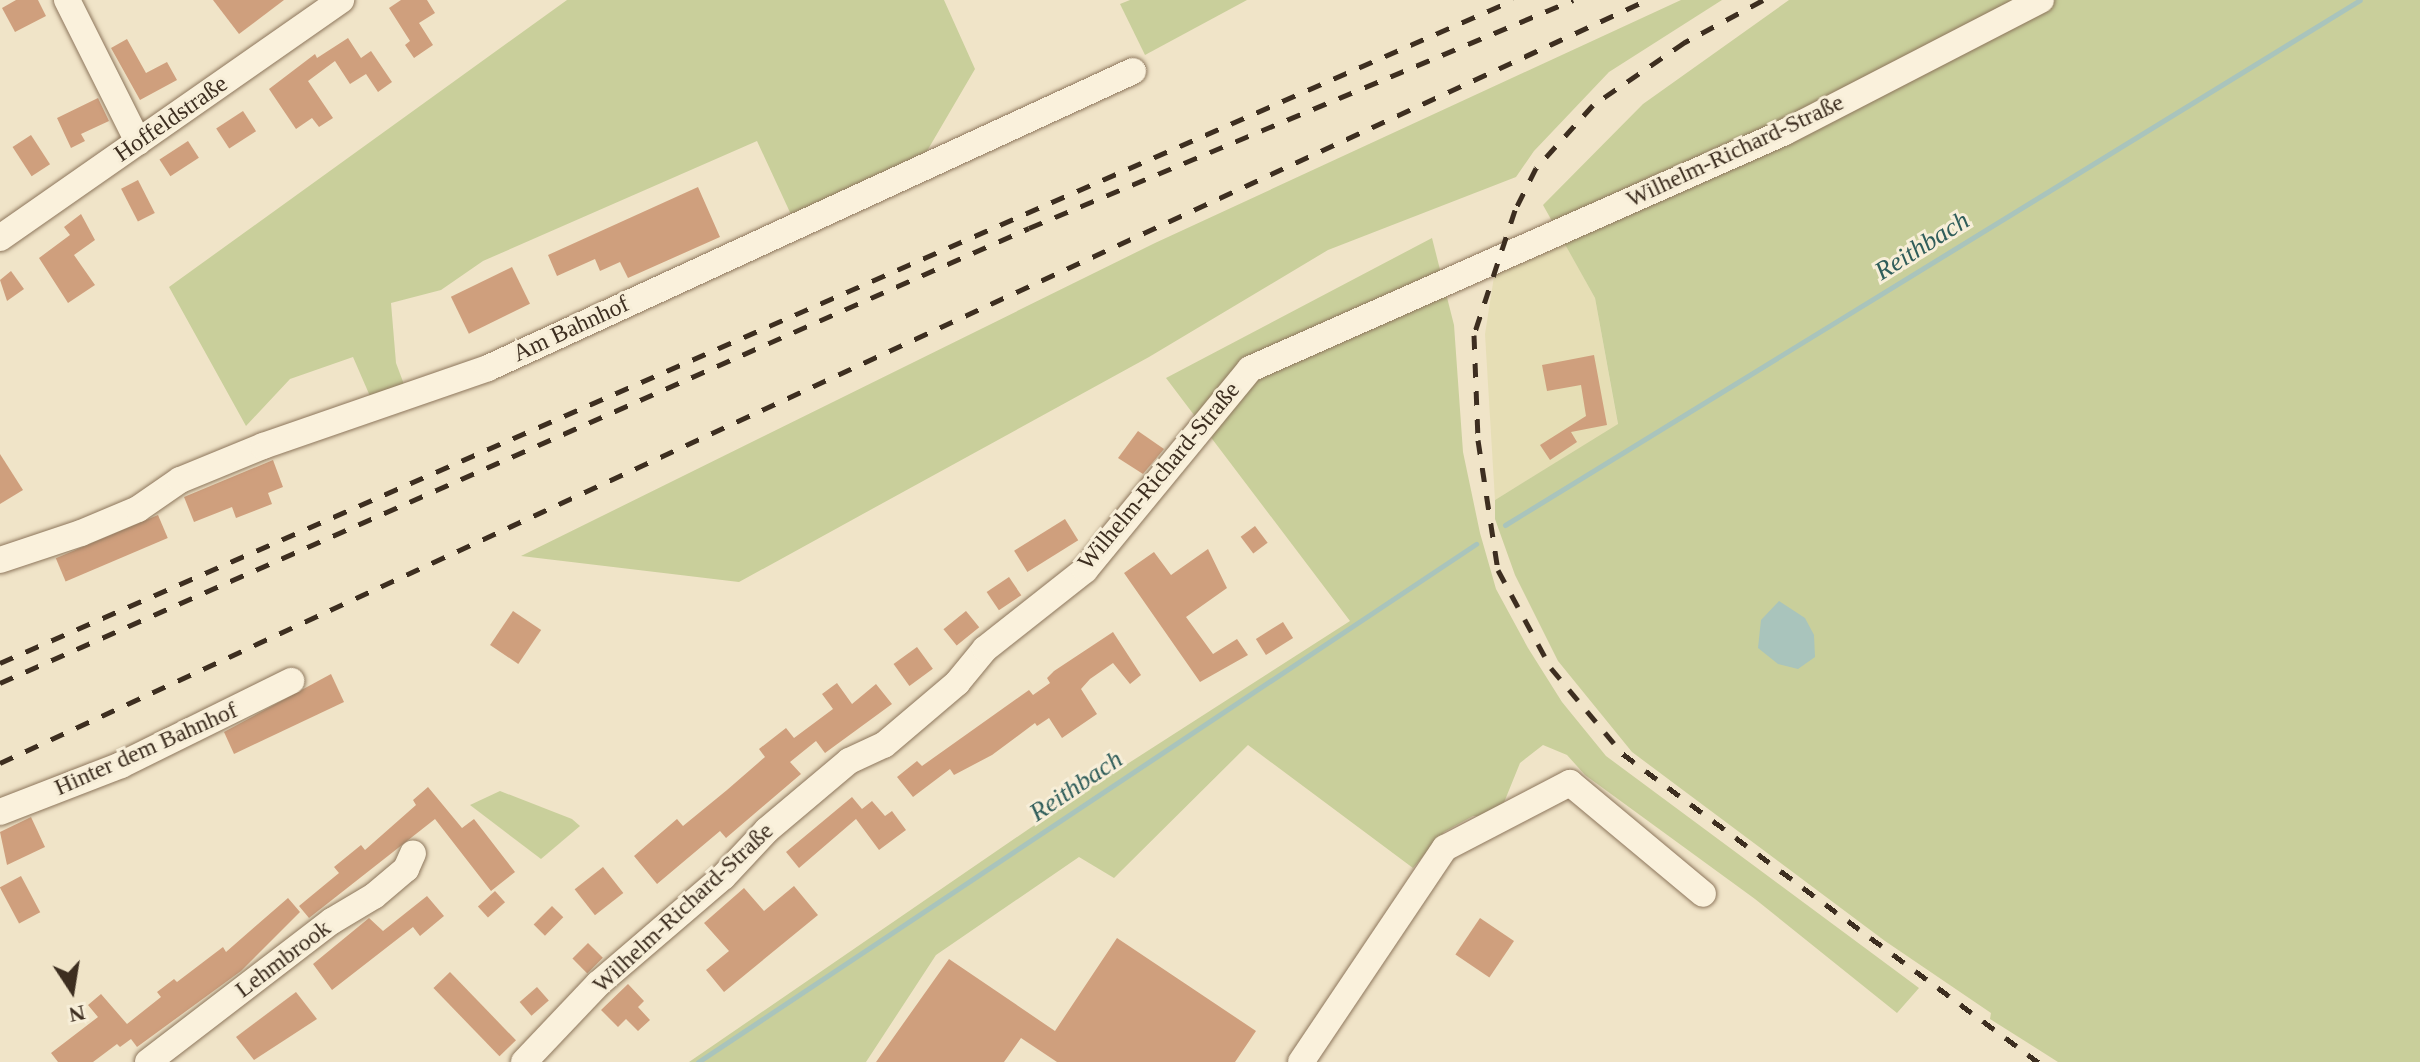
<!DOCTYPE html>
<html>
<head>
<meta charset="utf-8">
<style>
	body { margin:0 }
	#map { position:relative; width:2420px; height:1062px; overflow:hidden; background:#f0e4c8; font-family:"Times New Roman",serif }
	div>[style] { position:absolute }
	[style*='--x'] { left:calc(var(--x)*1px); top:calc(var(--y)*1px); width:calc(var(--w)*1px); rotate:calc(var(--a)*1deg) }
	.farmland>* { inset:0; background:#e6deb5 }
	.green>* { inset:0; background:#c9cf9b }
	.water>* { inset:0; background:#a9c4bc }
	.stream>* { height:5px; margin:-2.5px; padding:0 2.5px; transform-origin:2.5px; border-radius:2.5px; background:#a9c4bc }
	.building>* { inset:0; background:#cf9f7d; transform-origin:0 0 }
	.roads { filter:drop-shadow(0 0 2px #8d765c) drop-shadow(0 0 2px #8d765c) }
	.minor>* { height:26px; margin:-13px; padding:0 13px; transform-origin:13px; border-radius:13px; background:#faf1dc }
	.rail>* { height:5px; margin-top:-2.5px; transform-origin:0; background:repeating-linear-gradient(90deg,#3d2e20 0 14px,transparent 0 28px) }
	span { translate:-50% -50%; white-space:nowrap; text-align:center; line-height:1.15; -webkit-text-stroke:6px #f7eed8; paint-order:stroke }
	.street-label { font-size:24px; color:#3d2e20 }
	.water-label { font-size:26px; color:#2f5d5a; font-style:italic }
	.north { position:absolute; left:32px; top:950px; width:80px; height:80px; -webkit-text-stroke:6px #f7eed8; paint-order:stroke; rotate:168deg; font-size:22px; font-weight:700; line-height:32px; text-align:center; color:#3d2e20 }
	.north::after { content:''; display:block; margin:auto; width:28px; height:36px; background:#3d2e20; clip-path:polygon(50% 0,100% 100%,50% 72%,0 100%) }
</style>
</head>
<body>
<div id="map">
	<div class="farmland">
		<div style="clip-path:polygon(1564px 242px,1595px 298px,1618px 425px,1495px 500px,1485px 334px,1496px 264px)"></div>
	</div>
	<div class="green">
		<div style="clip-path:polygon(567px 0,944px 0,975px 69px,920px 163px,794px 221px,757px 141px,483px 261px,441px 290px,391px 303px,396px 363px,408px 395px,376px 410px,353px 357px,290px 379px,246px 426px,169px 287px)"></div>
		<div style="clip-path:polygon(1130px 0,1247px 0,1145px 55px,1120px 4px)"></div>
		<div style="clip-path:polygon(1681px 0,1722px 0,1609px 72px,1534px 151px,1516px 177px,1328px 250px,1149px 357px,739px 582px,521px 556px,1155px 243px)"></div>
		<div style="clip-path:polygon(1789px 0,2420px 0,2420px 1062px,2058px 1062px,1990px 1019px,1991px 1013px,1885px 941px,1632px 752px,1558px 661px,1515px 575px,1495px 519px,1495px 500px,1618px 424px,1595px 298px,1543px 205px,1643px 104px)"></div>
		<div style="clip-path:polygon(1432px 238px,1454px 325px,1463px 452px,1480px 533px,1496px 589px,1528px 648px,1562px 702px,1606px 756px,1919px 988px,1897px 1013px,1755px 899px,1585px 775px,1567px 755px,1543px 745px,1520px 763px,1503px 805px,1488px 817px,1473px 816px,1444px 832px,1413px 868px,1248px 745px,1114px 878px,1079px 857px,936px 955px,866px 1062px,689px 1062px,1068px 802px,1350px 621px,1166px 378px)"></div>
		<div style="clip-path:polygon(500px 791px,572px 819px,580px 826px,541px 859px,470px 805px)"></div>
	</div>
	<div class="water">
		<div style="clip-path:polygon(1779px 601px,1805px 618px,1814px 635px,1815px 657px,1798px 669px,1778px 664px,1758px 648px,1761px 620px)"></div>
	</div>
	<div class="stream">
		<div style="--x:1505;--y:525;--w:1003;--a:-31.55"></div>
		<div style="--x:698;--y:1062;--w:935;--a:-33.66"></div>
	</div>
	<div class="building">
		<div style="clip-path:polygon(16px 0,38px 0,46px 16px,15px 32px,2px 8px)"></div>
		<div style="clip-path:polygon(213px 0,284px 0,239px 34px)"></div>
		<div style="clip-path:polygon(401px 0,427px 0,435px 13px,419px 23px,433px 45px,414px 58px,405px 45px,410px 41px,389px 8px)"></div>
		<div style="clip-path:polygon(348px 38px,361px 58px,371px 51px,392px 82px,378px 92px,366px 74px,350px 84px,335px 61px,308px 81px,333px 118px,319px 127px,312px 118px,296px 129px,269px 89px,315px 54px,317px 58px)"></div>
		<div style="clip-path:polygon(127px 39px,146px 73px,167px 62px,177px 80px,140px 100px,111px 48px)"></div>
		<div style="clip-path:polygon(98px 98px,109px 121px,81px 134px,85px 141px,71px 148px,57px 118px)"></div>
		<div style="left:243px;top:111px;width:24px;height:32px;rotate:57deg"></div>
		<div style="left:31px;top:135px;width:35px;height:22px;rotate:57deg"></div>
		<div style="left:188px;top:141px;width:20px;height:34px;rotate:57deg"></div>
		<div style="left:138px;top:180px;width:37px;height:19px;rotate:63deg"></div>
		<div style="clip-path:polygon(698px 187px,720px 237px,628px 278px,620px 262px,600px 271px,595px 259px,557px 276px,548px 255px)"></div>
		<div style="clip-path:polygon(81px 214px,95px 240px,74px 255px,95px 285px,68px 303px,39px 258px,70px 235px,64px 227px)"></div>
		<div style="left:512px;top:267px;width:41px;height:68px;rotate:64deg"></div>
		<div style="clip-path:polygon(11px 271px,24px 289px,7px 301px,0 280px)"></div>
		<div style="clip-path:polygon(1594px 355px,1607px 425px,1571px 432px,1577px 442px,1550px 460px,1540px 445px,1586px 416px,1581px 385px,1547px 391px,1542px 365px)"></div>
		<div style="clip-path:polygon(1138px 431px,1164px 449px,1143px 474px,1118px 458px)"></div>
		<div style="clip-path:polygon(0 454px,23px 490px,0 504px)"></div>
		<div style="clip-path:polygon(273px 460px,283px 487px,268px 493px,272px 504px,236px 518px,232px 507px,194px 522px,184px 497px)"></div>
		<div style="left:158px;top:515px;width:25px;height:111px;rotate:67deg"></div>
		<div style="left:1065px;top:519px;width:25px;height:60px;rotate:58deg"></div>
		<div style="left:1255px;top:526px;width:21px;height:18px;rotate:53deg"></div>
		<div style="clip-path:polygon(1208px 549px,1227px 588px,1186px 617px,1213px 654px,1237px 639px,1248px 655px,1200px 682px,1124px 573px,1154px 552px,1171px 575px)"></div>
		<div style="left:1009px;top:577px;width:22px;height:27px;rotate:56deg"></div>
		<div style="left:513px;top:611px;width:34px;height:41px;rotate:34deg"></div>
		<div style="left:966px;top:611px;width:21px;height:29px;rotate:51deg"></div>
		<div style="left:1283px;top:622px;width:19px;height:32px;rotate:58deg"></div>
		<div style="clip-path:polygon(1113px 632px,1141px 675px,1130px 684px,1113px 663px,1090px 679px,1081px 689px,1097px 714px,1062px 738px,1049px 718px,1037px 726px,1035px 723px,992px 755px,954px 775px,950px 769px,913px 797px,897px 777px,917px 761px,922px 766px,1029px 690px,1033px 695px,1050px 683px,1047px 678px,1054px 671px)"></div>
		<div style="left:917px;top:647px;width:27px;height:29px;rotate:54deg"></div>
		<div style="clip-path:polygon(331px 674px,344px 702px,234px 754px,224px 732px)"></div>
		<div style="clip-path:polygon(837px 683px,852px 704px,876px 684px,892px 704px,825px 753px,816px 741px,790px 762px,801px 774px,726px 838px,720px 831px,657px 884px,634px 856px,677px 819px,683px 826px,727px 790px,765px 757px,759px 749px,786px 728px,794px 738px,833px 709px,822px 694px)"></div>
		<div style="clip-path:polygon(428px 787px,462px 828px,474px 819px,515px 872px,491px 891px,435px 819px,309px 918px,299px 906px,339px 873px,334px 867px,361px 845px,365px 850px,416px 805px,413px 800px)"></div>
		<div style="clip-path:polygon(852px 797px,862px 809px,872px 801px,885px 816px,892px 811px,906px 830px,879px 850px,856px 819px,799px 868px,786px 852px)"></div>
		<div style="clip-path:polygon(31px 817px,45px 847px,7px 865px,0 832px)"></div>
		<div style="left:603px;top:867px;width:33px;height:36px;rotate:52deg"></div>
		<div style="left:21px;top:876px;width:41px;height:24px;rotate:62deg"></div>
		<div style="clip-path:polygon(794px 886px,818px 915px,724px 992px,706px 970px,729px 951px,704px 923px,744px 888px,764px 911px)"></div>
		<div style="left:495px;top:891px;width:15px;height:23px;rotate:48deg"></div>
		<div style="clip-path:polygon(427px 896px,444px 916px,420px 936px,413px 927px,332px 990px,313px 964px,369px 918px,383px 931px)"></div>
		<div style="clip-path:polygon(288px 898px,300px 912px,241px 971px,137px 1047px,131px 1039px,120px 1047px,117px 1044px,93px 1062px,58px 1062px,51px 1053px,98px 1017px,88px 1005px,101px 994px,127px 1024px,161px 997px,157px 992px,174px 979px,177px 982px,223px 947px,226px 952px)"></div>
		<div style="left:552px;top:906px;width:16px;height:26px;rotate:45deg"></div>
		<div style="left:1480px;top:918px;width:41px;height:44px;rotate:34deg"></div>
		<div style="clip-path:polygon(1117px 938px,1256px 1031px,1235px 1062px,1057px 1062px,1021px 1038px,1004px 1062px,876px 1062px,949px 959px,1055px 1031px)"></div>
		<div style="left:588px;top:943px;width:21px;height:22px;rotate:45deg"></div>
		<div style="left:450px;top:972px;width:95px;height:23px;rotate:46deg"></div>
		<div style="clip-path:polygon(628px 984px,644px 1001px,638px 1007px,650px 1020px,638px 1031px,626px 1019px,618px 1027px,601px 1010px)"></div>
		<div style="left:537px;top:987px;width:18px;height:23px;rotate:49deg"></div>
		<div style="clip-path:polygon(296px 992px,317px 1019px,254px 1060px,236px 1037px)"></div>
	</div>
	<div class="roads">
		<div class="minor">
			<div style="--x:67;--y:0;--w:159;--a:63.4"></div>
			<div style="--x:0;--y:238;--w:416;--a:-34.9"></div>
			<div style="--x:0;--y:560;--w:85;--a:-18.4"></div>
			<div style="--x:81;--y:533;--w:62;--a:-22.8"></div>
			<div style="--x:138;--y:509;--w:51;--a:-34.6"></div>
			<div style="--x:180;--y:480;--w:90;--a:-22.3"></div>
			<div style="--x:263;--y:446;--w:238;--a:-19.1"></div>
			<div style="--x:488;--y:368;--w:710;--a:-24.72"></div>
			<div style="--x:0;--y:812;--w:130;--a:-21.2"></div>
			<div style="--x:121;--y:765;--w:190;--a:-26.3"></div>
			<div style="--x:148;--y:1062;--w:232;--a:-37.5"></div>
			<div style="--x:332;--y:921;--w:49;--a:-30.8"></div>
			<div style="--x:374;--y:896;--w:42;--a:-40.2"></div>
			<div style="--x:406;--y:869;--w:17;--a:-66"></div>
			<div style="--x:524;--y:1062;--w:108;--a:-46.5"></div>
			<div style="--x:598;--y:984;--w:165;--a:-40.6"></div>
			<div style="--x:723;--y:877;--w:64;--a:-46.9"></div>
			<div style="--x:767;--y:830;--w:107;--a:-40.1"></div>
			<div style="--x:849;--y:761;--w:38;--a:-25"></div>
			<div style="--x:884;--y:745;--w:96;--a:-40.3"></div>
			<div style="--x:957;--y:683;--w:44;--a:-50.5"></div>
			<div style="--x:985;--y:649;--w:127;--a:-38.3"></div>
			<div style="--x:1085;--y:570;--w:260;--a:-50.6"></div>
			<div style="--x:1250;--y:369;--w:585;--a:-23.89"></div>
			<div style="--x:1785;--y:132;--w:288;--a:-27.3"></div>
			<div style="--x:1301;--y:1062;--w:258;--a:-56.1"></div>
			<div style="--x:1445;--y:848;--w:141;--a:-27.5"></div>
			<div style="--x:1570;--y:783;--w:173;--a:39.8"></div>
		</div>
	</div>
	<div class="rail">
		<div style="--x:1763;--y:0;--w:89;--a:151.7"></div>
		<div style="--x:1685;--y:42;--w:112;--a:145.6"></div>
		<div style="--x:1593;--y:105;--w:85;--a:132.1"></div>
		<div style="--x:1536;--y:168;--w:47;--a:116.6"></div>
		<div style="--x:1515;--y:210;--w:132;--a:108.2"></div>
		<div style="--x:1474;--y:335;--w:105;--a:87.8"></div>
		<div style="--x:1478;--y:440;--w:132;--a:81.3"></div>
		<div style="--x:1498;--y:570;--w:111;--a:61.6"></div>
		<div style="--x:1551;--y:668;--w:112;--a:50.1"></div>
		<div style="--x:1623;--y:754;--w:517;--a:36.58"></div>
		<div style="--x:0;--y:663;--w:1652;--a:-23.66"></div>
		<div style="--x:0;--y:683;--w:1125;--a:-23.85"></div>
		<div style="--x:1029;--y:228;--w:590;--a:-22.74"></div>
		<div style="--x:0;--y:763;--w:1815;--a:-24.86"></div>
	</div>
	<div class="street-label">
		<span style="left:171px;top:119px;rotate:-35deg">Hoffeldstraße</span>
		<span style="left:1735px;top:151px;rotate:-25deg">Wilhelm-Richard-Straße</span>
		<span style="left:571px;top:329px;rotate:-25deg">Am Bahnhof</span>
		<span style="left:1159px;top:476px;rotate:-50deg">Wilhelm-Richard-Straße</span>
		<span style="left:146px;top:749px;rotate:-24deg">Hinter dem Bahnhof</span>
		<span style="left:683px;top:908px;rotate:-43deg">Wilhelm-Richard-Straße</span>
		<span style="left:283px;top:959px;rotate:-37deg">Lehmbrook</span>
	</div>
	<div class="water-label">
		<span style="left:1922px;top:246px;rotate:-32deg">Reithbach</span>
		<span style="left:1076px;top:786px;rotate:-34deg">Reithbach</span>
	</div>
	<div class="north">N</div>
</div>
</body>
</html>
